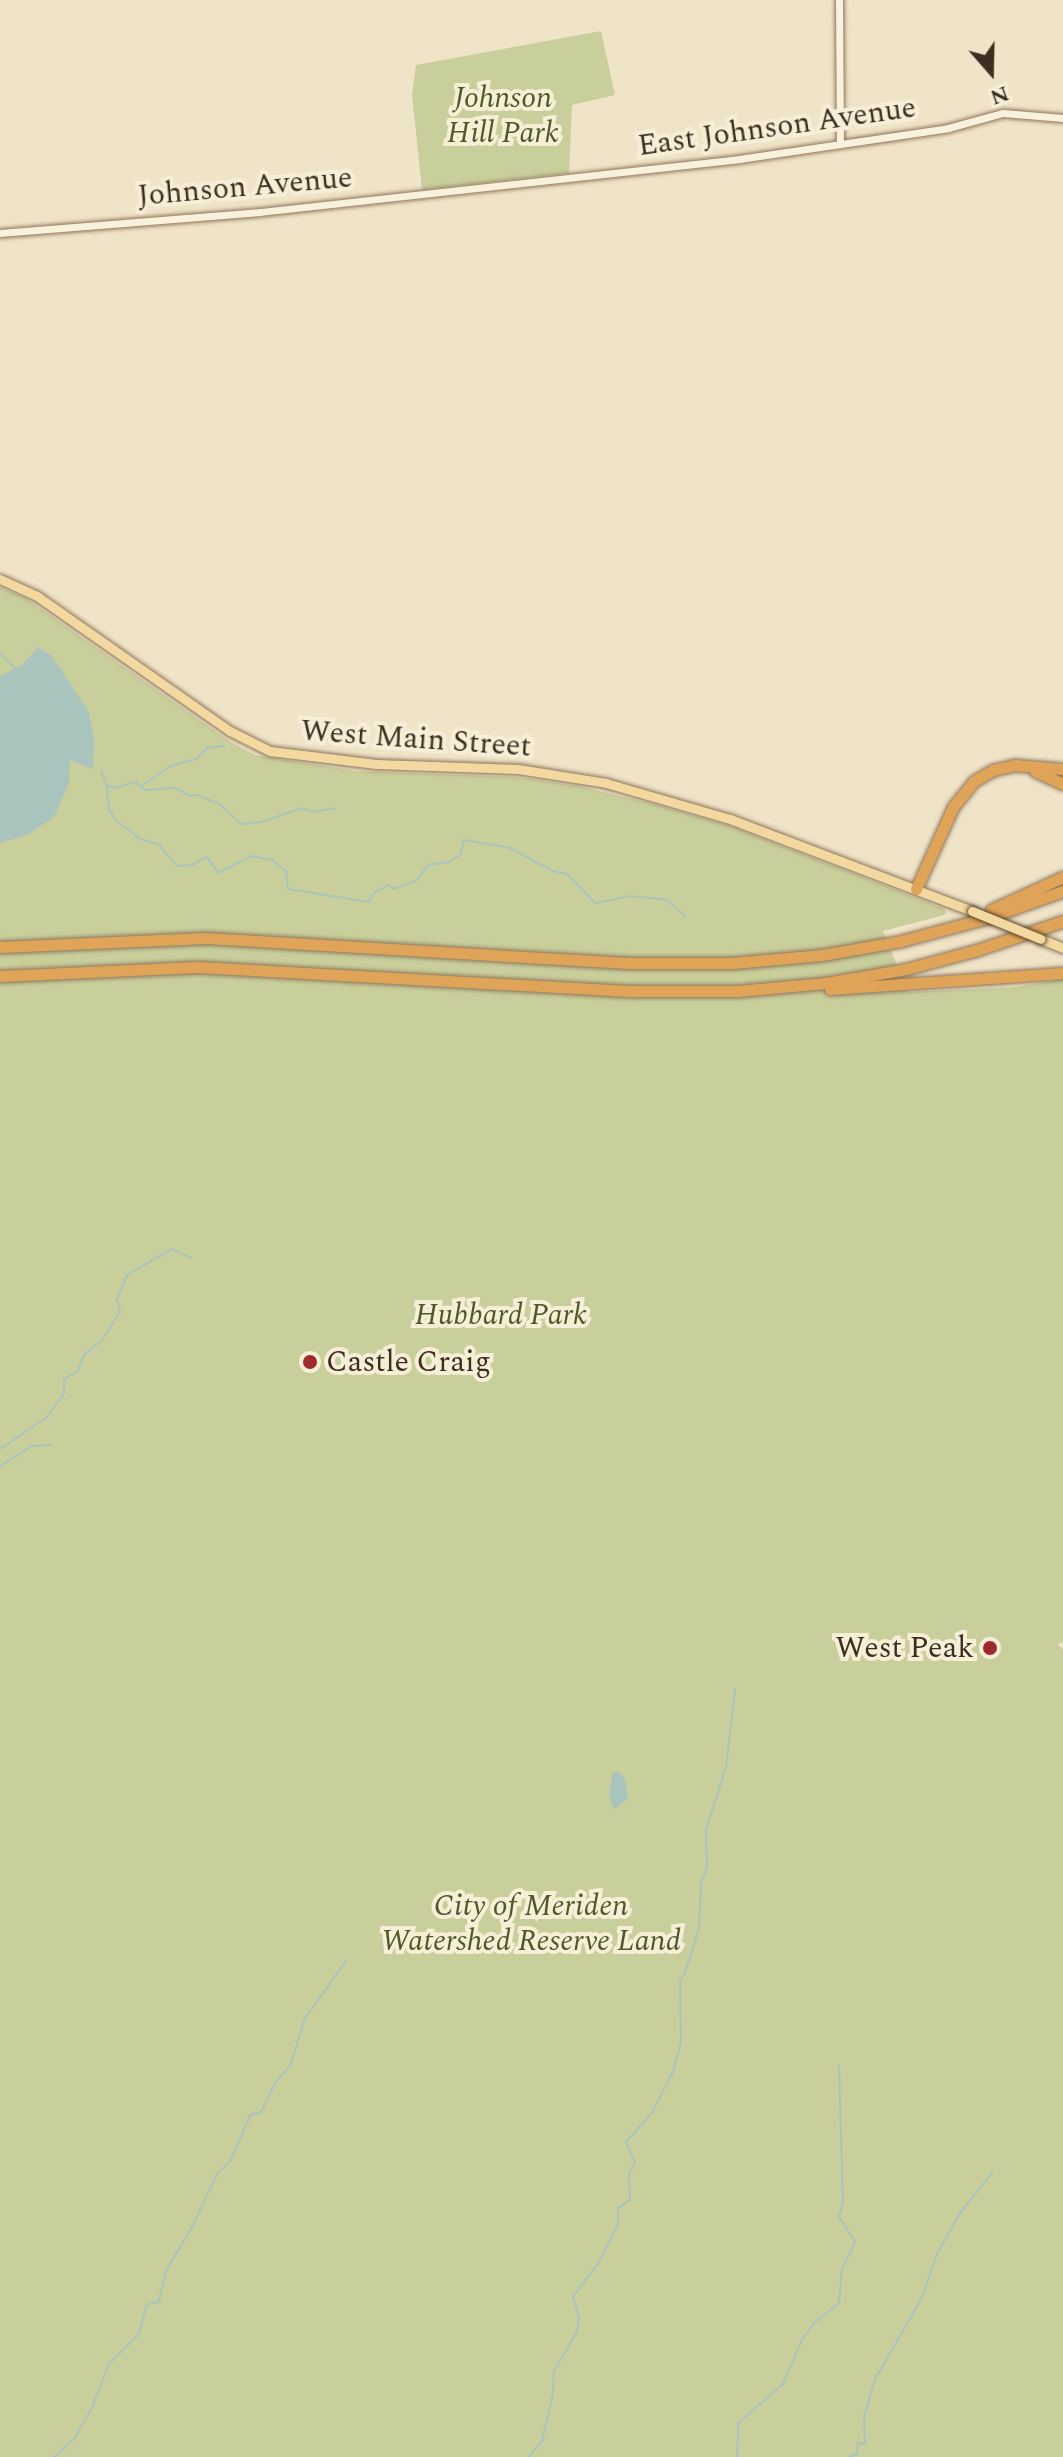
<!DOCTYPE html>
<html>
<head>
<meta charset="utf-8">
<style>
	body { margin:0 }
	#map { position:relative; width:1063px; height:2457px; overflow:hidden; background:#f0e4c8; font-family:Spectral,serif }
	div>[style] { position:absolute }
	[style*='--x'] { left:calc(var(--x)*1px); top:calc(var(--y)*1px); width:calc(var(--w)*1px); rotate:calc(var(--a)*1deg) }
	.green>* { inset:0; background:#c9cf9b }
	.water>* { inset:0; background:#a9c4bc }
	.stream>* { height:2px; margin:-1px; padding:0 1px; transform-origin:1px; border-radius:1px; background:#a9c4bc }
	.roads { filter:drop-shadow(0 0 2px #8d765c) drop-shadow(0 0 2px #8d765c) }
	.minor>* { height:7px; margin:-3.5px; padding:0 3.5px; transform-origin:3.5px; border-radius:3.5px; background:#faf1dc }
	.major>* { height:9px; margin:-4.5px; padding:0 4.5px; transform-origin:4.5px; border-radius:4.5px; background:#f3d9a0 }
	.highway>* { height:11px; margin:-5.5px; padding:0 5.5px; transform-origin:5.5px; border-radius:5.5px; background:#e0a458 }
	.bridges { filter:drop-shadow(0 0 2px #5b4430) drop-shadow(0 0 2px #5b4430) }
	.major-bridge>* { height:9px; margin:-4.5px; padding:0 4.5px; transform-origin:4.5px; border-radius:4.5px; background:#f3d9a0 }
	.dots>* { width:22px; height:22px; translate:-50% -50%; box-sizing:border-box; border:4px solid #f7eed8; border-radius:50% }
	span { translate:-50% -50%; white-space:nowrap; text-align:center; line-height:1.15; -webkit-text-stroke:8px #f7eed8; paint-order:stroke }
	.park-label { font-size:30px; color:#4d5a26; font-style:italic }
	.street-label { font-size:30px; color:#3d2e20 }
	.poi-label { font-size:30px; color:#3d2e20 }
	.left { translate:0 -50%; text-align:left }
	.right { translate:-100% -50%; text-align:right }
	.north { position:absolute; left:951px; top:32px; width:80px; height:80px; -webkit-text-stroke:6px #f7eed8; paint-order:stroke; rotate:160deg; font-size:22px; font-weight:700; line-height:32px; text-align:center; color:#3d2e20 }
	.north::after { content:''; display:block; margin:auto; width:28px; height:36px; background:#3d2e20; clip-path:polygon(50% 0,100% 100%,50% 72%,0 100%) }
</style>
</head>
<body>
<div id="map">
	<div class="green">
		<div style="clip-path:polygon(601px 31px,615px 95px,572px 105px,569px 173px,422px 190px,412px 95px,416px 65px)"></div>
		<div style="clip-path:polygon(0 587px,27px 599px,232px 743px,255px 755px,356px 771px,517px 777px,578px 786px,649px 803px,727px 825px,945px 909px,946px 914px,941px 916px,883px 931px,908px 992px,1016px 987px,1063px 979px,1063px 1642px,1057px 1644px,1063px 1649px,1063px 2457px,0 2457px)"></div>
	</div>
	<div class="water">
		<div style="clip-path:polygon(38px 647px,52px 656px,89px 712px,94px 740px,93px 769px,70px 760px,69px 783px,54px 817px,27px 835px,0 843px,0 676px,21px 666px)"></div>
		<div style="clip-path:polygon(613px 1772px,619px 1772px,625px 1779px,628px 1798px,614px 1810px,609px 1794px)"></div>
	</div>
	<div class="stream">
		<div style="--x:0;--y:654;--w:22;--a:43"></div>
		<div style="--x:101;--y:771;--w:13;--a:67"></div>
		<div style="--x:106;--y:783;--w:26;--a:83"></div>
		<div style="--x:109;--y:809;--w:14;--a:60"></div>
		<div style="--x:116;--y:821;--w:31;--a:36"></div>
		<div style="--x:141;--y:839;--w:18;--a:16"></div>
		<div style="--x:158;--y:844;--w:30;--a:48"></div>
		<div style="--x:178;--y:866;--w:14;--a:-4"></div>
		<div style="--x:192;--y:865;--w:17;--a:-28"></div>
		<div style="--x:207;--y:857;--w:19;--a:55"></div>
		<div style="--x:218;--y:873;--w:37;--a:-27"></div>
		<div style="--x:251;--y:856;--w:21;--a:11"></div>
		<div style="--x:272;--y:860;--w:18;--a:38"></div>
		<div style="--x:286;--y:871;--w:18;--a:84"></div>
		<div style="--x:288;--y:889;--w:82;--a:9.1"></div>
		<div style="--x:369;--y:902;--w:10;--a:-61"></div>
		<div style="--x:374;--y:893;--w:16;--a:-30"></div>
		<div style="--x:388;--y:885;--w:7;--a:34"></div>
		<div style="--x:394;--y:889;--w:23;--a:-20"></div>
		<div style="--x:416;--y:881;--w:20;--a:-53"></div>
		<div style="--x:428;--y:865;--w:21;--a:-8"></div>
		<div style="--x:449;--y:862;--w:13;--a:-32"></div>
		<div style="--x:460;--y:855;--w:16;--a:-75"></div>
		<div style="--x:464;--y:840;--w:47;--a:9.9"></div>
		<div style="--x:510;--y:848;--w:49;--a:28.1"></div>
		<div style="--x:553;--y:871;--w:14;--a:12"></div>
		<div style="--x:567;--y:874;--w:40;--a:46"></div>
		<div style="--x:595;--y:903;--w:36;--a:-11"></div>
		<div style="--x:630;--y:896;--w:37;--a:6"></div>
		<div style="--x:667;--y:900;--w:24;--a:42"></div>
		<div style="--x:107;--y:785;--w:9;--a:21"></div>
		<div style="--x:115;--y:788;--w:22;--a:-16"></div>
		<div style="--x:136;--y:782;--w:12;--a:42"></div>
		<div style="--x:145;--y:790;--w:31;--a:-4"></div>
		<div style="--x:176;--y:788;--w:15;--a:32"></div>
		<div style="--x:189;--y:796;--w:8;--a:-7"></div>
		<div style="--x:197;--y:795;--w:22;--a:21"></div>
		<div style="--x:218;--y:803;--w:31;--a:42"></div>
		<div style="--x:241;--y:824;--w:20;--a:-6"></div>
		<div style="--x:261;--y:822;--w:43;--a:-18.9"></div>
		<div style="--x:302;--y:808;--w:11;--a:22"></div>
		<div style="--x:312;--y:812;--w:24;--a:-9"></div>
		<div style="--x:143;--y:785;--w:33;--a:-35"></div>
		<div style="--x:170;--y:766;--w:27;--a:-15"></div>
		<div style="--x:196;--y:759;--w:16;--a:-45"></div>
		<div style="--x:207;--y:748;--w:17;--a:-7"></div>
		<div style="--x:0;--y:1449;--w:57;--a:-34.2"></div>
		<div style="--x:47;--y:1417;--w:29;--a:-54"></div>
		<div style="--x:64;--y:1394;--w:15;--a:-90"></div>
		<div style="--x:64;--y:1379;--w:15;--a:-28"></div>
		<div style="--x:77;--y:1372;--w:20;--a:-66"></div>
		<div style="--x:85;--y:1354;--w:22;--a:-39"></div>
		<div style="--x:102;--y:1340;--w:33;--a:-57"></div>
		<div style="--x:120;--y:1312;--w:13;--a:-103"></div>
		<div style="--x:117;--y:1299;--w:26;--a:-67"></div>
		<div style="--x:127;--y:1275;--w:52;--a:-30"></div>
		<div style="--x:172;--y:1249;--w:21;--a:25"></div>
		<div style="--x:0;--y:1466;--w:38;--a:-32"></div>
		<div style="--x:32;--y:1446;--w:20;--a:-3"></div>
		<div style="--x:54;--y:2457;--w:27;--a:-42"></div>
		<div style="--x:74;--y:2439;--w:36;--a:-60"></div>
		<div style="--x:92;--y:2408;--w:47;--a:-68.9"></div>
		<div style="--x:109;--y:2364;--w:42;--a:-45"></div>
		<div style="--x:139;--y:2334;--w:30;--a:-75"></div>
		<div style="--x:147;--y:2305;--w:13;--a:-18"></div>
		<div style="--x:159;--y:2301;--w:31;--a:-77"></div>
		<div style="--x:166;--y:2271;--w:51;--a:-59.4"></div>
		<div style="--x:192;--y:2227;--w:59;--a:-64.7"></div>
		<div style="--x:217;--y:2174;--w:20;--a:-45"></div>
		<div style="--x:231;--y:2160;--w:49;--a:-67.1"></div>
		<div style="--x:250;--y:2115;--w:11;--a:-15"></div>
		<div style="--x:261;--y:2112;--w:32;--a:-64"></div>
		<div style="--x:275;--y:2083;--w:23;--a:-49"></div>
		<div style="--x:290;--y:2066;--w:50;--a:-72.6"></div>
		<div style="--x:305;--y:2018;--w:70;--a:-54.3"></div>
		<div style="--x:529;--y:2457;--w:21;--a:-51"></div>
		<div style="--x:542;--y:2441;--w:48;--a:-76.8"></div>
		<div style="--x:553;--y:2394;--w:23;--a:-88"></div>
		<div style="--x:554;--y:2371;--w:45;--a:-59.5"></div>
		<div style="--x:577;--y:2332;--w:15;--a:-82"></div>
		<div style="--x:579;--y:2317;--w:22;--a:-106"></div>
		<div style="--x:573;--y:2296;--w:41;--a:-52"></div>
		<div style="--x:598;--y:2264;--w:45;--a:-63.4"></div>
		<div style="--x:618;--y:2224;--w:16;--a:-90"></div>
		<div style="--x:618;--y:2208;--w:14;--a:-34"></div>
		<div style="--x:630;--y:2200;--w:27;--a:-92"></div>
		<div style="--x:629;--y:2173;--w:12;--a:-59"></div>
		<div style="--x:635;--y:2163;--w:23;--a:-113"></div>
		<div style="--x:626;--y:2142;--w:38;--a:-48"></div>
		<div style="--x:651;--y:2114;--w:47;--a:-62.4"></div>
		<div style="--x:673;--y:2072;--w:30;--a:-75"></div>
		<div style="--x:681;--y:2043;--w:63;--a:-90.9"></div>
		<div style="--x:680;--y:1980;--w:9;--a:-54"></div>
		<div style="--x:685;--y:1973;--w:47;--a:-72.7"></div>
		<div style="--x:699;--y:1928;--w:45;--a:-87.5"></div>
		<div style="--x:701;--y:1883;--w:17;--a:-69"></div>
		<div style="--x:707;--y:1867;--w:37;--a:-92"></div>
		<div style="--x:706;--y:1830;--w:66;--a:-72.4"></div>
		<div style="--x:726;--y:1767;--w:79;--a:-83.4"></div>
		<div style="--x:737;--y:2457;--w:34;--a:-88"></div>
		<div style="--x:738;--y:2423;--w:60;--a:-40.9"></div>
		<div style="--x:783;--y:2384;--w:48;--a:-66.6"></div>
		<div style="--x:802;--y:2340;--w:22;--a:-54"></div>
		<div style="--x:815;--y:2322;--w:31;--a:-38"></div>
		<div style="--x:839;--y:2303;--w:34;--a:-85"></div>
		<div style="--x:842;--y:2269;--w:30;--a:-64"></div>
		<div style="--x:855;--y:2242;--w:31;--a:-122"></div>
		<div style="--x:839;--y:2216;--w:14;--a:-73"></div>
		<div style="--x:843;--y:2203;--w:137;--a:-91.7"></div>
		<div style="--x:849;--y:2457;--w:9;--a:-21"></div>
		<div style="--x:857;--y:2454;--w:11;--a:-85"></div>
		<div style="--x:858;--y:2443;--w:7;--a:8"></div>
		<div style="--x:865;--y:2444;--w:27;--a:-92"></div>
		<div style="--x:864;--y:2417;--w:37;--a:-74"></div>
		<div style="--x:874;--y:2381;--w:96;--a:-60"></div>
		<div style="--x:922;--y:2298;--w:46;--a:-71.2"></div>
		<div style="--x:937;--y:2254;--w:47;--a:-60.7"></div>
		<div style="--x:960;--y:2213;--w:51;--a:-51.3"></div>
	</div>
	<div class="roads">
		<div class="minor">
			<div style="--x:839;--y:0;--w:141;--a:89.6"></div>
			<div style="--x:0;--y:233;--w:261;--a:-4.6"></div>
			<div style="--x:260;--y:212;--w:482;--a:-6.3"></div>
			<div style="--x:739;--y:159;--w:211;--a:-8.4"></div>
			<div style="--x:948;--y:128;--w:57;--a:-15.3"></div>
			<div style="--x:1003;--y:113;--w:60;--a:4.8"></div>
		</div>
		<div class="major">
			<div style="--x:0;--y:579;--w:41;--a:24.7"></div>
			<div style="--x:37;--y:596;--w:236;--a:35"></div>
			<div style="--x:230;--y:731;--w:45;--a:26.6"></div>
			<div style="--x:270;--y:751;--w:107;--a:7"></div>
			<div style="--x:376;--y:764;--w:142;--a:2"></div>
			<div style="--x:518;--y:769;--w:89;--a:9"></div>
			<div style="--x:606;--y:783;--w:129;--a:16.2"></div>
			<div style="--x:730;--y:819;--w:259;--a:20.8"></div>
			<div style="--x:1041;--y:939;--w:24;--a:22"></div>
		</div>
		<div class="highway">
			<div style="--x:1035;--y:771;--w:31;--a:25"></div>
			<div style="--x:916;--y:889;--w:90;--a:-65.7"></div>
			<div style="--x:953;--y:807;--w:33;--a:-51"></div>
			<div style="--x:974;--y:781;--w:22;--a:-30"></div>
			<div style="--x:993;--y:770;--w:22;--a:-13"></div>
			<div style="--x:1014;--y:765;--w:49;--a:4.7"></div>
			<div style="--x:991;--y:910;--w:79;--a:-24.6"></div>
			<div style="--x:0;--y:947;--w:206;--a:-2.5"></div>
			<div style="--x:206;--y:938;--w:423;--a:3.4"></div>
			<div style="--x:628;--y:963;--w:105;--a:0"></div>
			<div style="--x:733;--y:963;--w:89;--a:-5.1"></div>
			<div style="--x:822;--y:955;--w:80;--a:-10"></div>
			<div style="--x:901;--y:941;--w:89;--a:-15"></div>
			<div style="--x:987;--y:918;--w:81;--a:-19.6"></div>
			<div style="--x:0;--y:976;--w:198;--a:-2.6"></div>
			<div style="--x:198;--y:967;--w:436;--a:3.2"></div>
			<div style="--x:633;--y:991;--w:104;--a:0"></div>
			<div style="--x:737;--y:991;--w:89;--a:-5.1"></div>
			<div style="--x:826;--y:983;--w:81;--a:-9.9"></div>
			<div style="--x:906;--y:969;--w:73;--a:-15"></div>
			<div style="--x:977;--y:950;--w:91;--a:-18.6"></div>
			<div style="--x:830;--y:989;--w:234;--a:-3.9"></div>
		</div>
	</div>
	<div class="bridges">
		<div class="major-bridge">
			<div style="--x:972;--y:911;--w:74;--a:22.1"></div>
		</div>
	</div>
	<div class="dots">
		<div style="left:310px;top:1362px;background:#9e2a2b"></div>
		<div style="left:990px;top:1648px;background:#9e2a2b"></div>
	</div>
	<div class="park-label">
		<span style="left:503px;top:115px">Johnson<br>Hill Park</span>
		<span style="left:501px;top:1315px">Hubbard Park</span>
		<span style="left:531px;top:1923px">City of Meriden<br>Watershed Reserve Land</span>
	</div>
	<div class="street-label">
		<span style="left:777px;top:127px;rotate:-8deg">East Johnson Avenue</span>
		<span style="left:245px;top:187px;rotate:-5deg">Johnson Avenue</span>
		<span style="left:416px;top:739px;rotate:4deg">West Main Street</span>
	</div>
	<div class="poi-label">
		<span class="left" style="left:326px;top:1362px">Castle Craig</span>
		<span class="right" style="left:974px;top:1648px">West Peak</span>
	</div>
	<div class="north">N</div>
</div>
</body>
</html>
